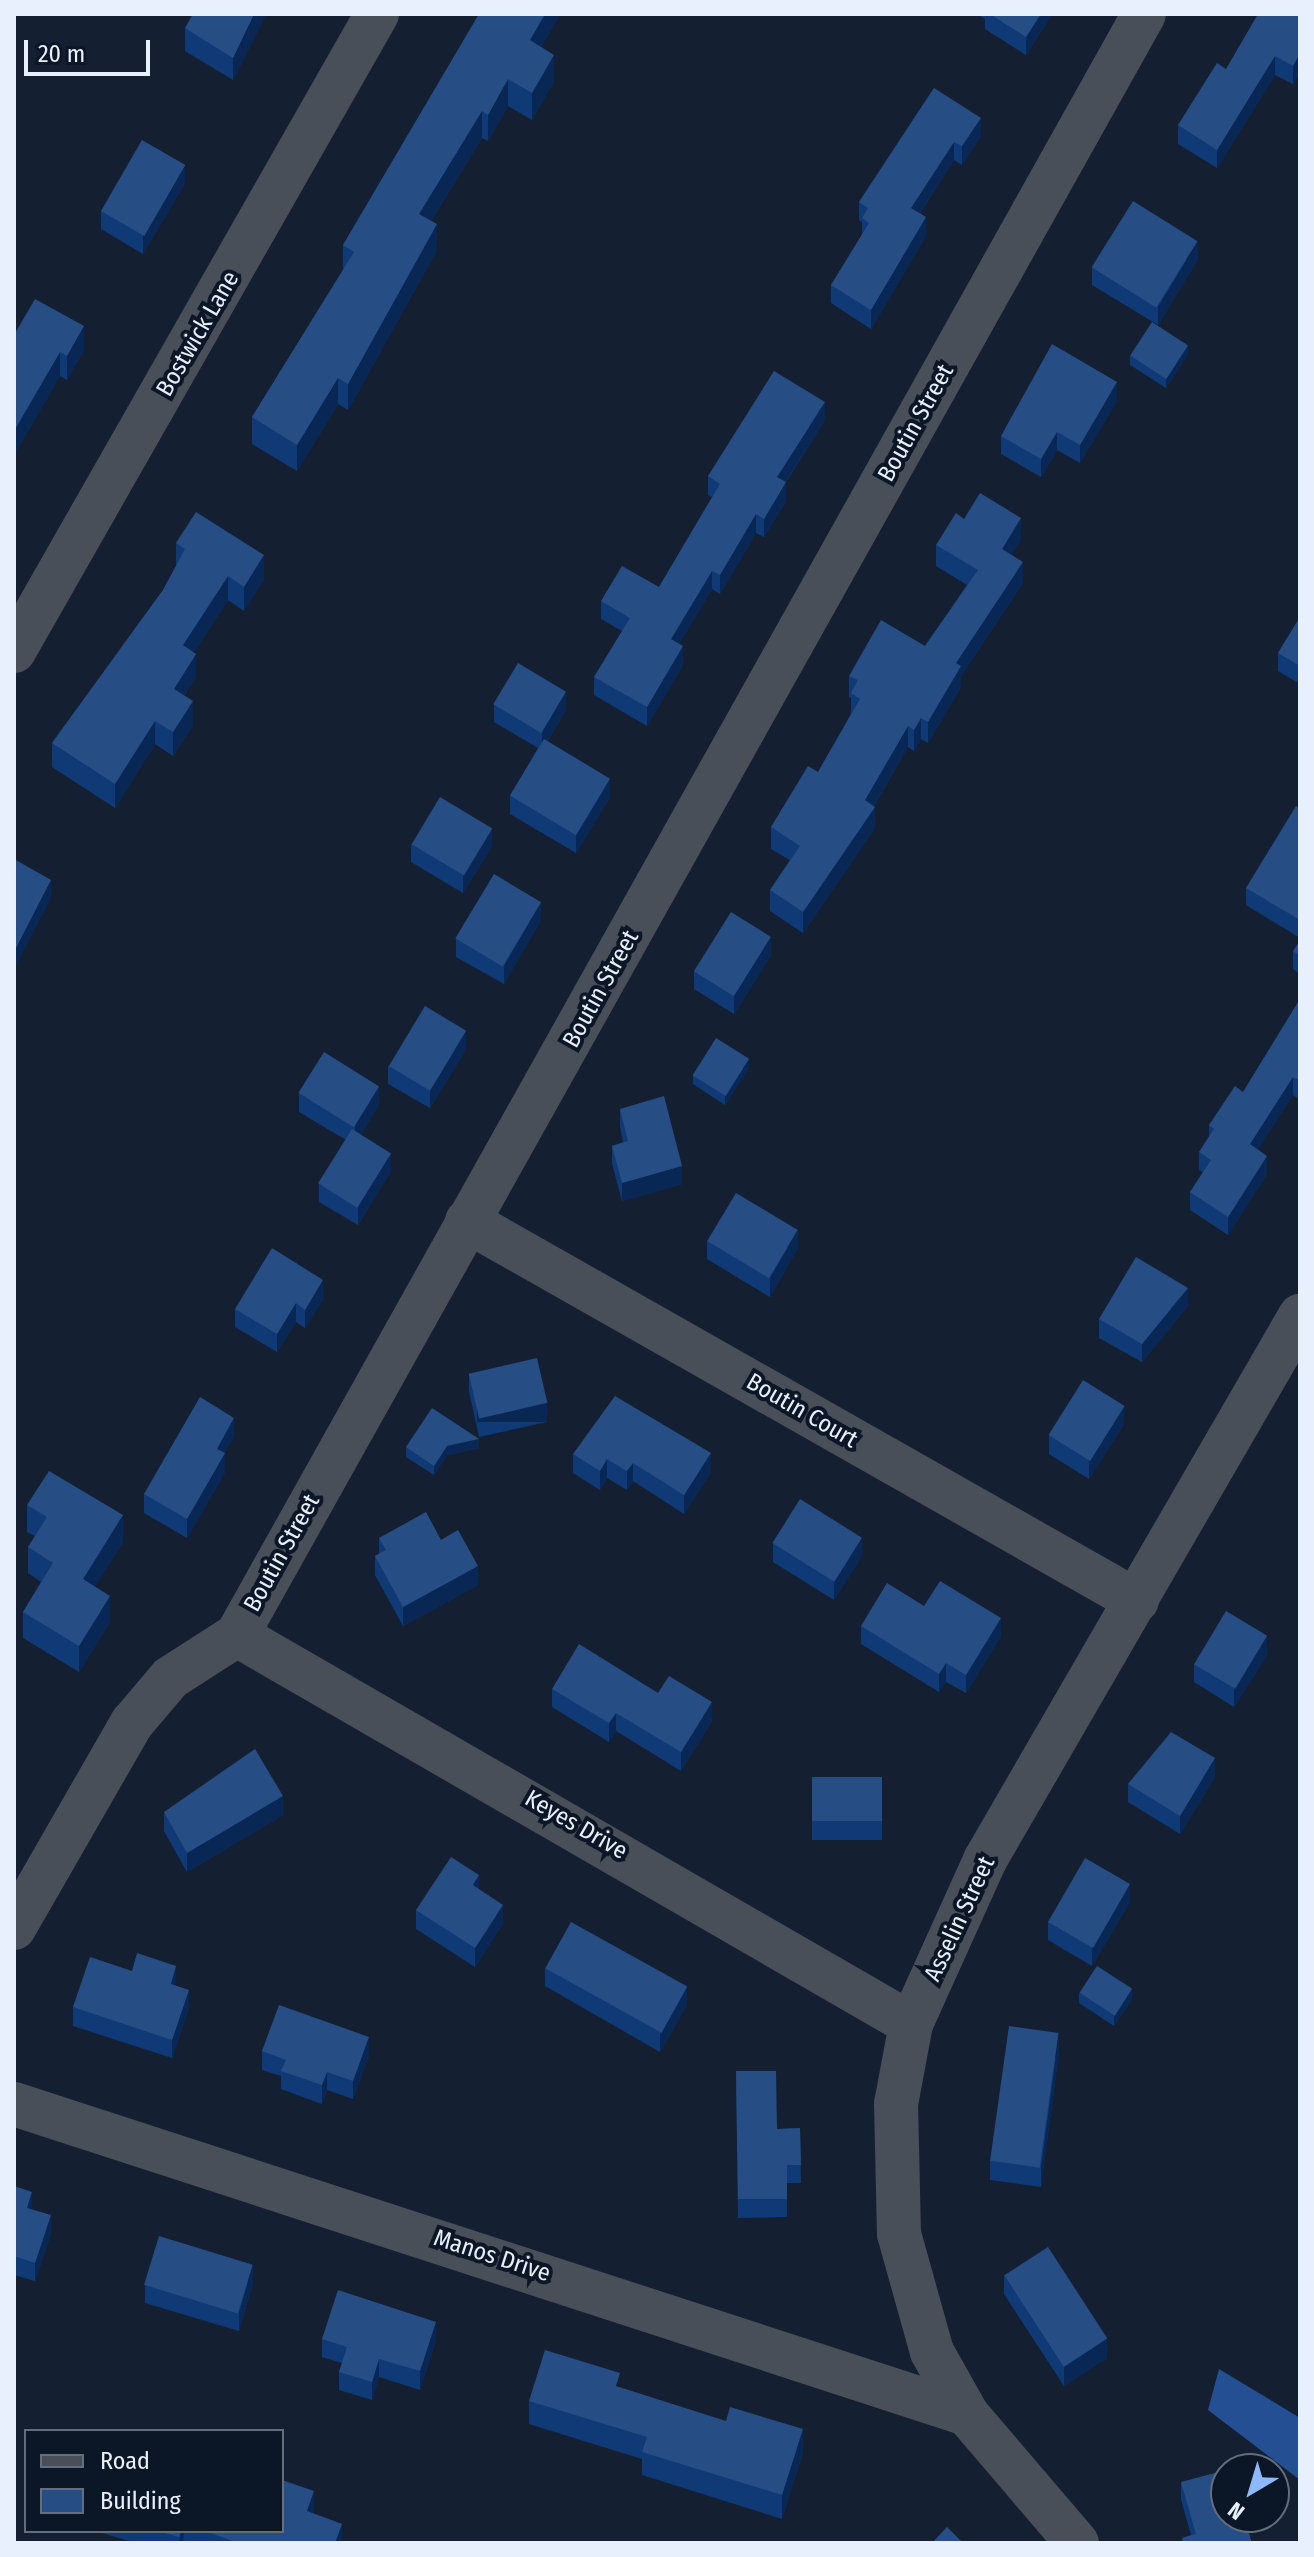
<!DOCTYPE html>
<html>
<head>
<meta charset="utf-8">
<style>
	body { margin:0 }
	#map { position:relative; width:1314px; height:2557px; overflow:hidden; background:#142032; font-family:"Fira Sans Condensed",sans-serif }
	div>[style] { position:absolute }
	[style*='--x'] { left:calc(var(--x)*1px); top:calc(var(--y)*1px); width:calc(var(--w)*1px); rotate:calc(var(--a)*1deg) }
	.forest>* { inset:0; background:#245093 }
	.minor>* { height:44px; margin:-22px; padding:0 22px; transform-origin:22px; border-radius:22px; background:#494f58 }
	.wall>* { inset:0; background:#103a76; transform-origin:0 0 }
	.shaded-wall>* { inset:0; background:#082755; transform-origin:0 0 }
	.building>* { inset:0; background:#274d85; transform-origin:0 0 }
	span { translate:-50% -50%; white-space:nowrap; text-align:center; line-height:1.15; -webkit-text-stroke:8px #0b1627; paint-order:stroke }
	.street-label { font-size:24px; color:#e8f0fd }
	.frame { position:absolute; inset:0; border:16px solid #e8f0fd; pointer-events:none }
	.legend { position:absolute; left:24px; top:2429px; width:260px; height:104px; box-sizing:border-box; background:#0b1627; border:2px solid #636d7d; margin:0; padding:10px 14px; list-style:none; font-size:24px; color:#e8f0fd }
	.legend li { display:flex; align-items:center; gap:16px; height:40px }
	.legend b { width:40px; border:2px solid #636d7d }
	.north { position:absolute; left:1210px; top:2453px; width:80px; height:80px; box-sizing:border-box; background:#0b1627; border:2px solid #636d7d; border-radius:50%; rotate:218deg; font-size:22px; font-weight:700; line-height:32px; text-align:center; color:#e8f0fd }
	.north::after { content:''; display:block; margin:auto; width:28px; height:36px; background:#8db9fc; clip-path:polygon(50% 0,100% 100%,50% 72%,0 100%) }
	.scale { position:absolute; left:24px; top:40px; width:126px; height:36px; box-sizing:border-box; border:4px solid #e8f0fd; border-top:0; padding-left:10px; font-size:24px; line-height:28px; white-space:nowrap; color:#e8f0fd; -webkit-text-stroke:6px #0b1627; paint-order:stroke }
</style>
</head>
<body>
<div id="map">
	<div class="forest">
		<div style="clip-path:polygon(1219px 2369px,1300px 2418px,1300px 2480px,1208px 2410px)"></div>
	</div>
	<div class="minor">
		<div style="--x:14;--y:651;--w:733;--a:-60.32"></div>
		<div style="--x:467;--y:1221;--w:770;--a:29.56"></div>
		<div style="--x:237;--y:1635;--w:778;--a:29.99"></div>
		<div style="--x:14;--y:1928;--w:237;--a:-60.1"></div>
		<div style="--x:132;--y:1723;--w:59;--a:-49.8"></div>
		<div style="--x:170;--y:1678;--w:80;--a:-32.7"></div>
		<div style="--x:237;--y:1635;--w:1857;--a:-60.77"></div>
		<div style="--x:14;--y:2104;--w:1002;--a:18.02"></div>
		<div style="--x:1077;--y:2543;--w:170;--a:-130.5"></div>
		<div style="--x:967;--y:2414;--w:71;--a:-119.4"></div>
		<div style="--x:932;--y:2352;--w:123;--a:-105.6"></div>
		<div style="--x:899;--y:2234;--w:130;--a:-91.3"></div>
		<div style="--x:896;--y:2104;--w:81;--a:-79.4"></div>
		<div style="--x:911;--y:2024;--w:180;--a:-65.7"></div>
		<div style="--x:985;--y:1860;--w:629;--a:-59.93"></div>
	</div>
	<div class="wall">
		<div style="clip-path:polygon(193px 14px,266px 14px,233px 80px,185px 51px,185px 28px)"></div>
		<div style="clip-path:polygon(479px 14px,560px 14px,541px 47px,554px 81px,532px 120px,508px 106px,488px 141px,482px 138px,431px 221px,437px 250px,348px 410px,338px 404px,297px 471px,252px 444px,252px 417px,343px 270px,343px 245px)"></div>
		<div style="clip-path:polygon(977px 14px,1052px 14px,1026px 55px,985px 29px,985px 19px)"></div>
		<div style="clip-path:polygon(1300px 14px,1300px 72px,1293px 84px,1275px 75px,1217px 168px,1178px 144px,1178px 125px)"></div>
		<div style="clip-path:polygon(934px 88px,981px 136px,962px 165px,954px 160px,920px 213px,926px 236px,871px 329px,831px 303px,831px 285px,862px 235px,862px 222px,859px 220px,859px 202px)"></div>
		<div style="clip-path:polygon(185px 183px,143px 254px,101px 229px,101px 211px)"></div>
		<div style="clip-path:polygon(1198px 259px,1158px 325px,1092px 285px,1092px 267px)"></div>
		<div style="clip-path:polygon(14px 335px,84px 350px,67px 380px,60px 376px,14px 455px)"></div>
		<div style="clip-path:polygon(1188px 354px,1166px 388px,1130px 365px,1130px 356px)"></div>
		<div style="clip-path:polygon(1117px 401px,1080px 463px,1057px 450px,1041px 477px,1001px 454px,1001px 436px)"></div>
		<div style="clip-path:polygon(825px 420px,786px 482px,786px 501px,764px 537px,756px 533px,720px 594px,712px 589px,679px 644px,683px 665px,647px 726px,594px 695px,594px 677px,622px 631px,601px 619px,601px 601px,659px 587px,712px 497px,708px 495px,708px 476px)"></div>
		<div style="clip-path:polygon(964px 519px,1021px 539px,1011px 555px,1023px 583px,961px 676px,961px 687px,928px 743px,921px 739px,914px 751px,908px 747px,874px 806px,875px 828px,803px 933px,770px 911px,770px 890px,790px 860px,771px 849px,771px 827px,818px 772px,851px 714px,851px 698px,849px 697px,849px 676px,925px 646px,967px 585px,936px 566px,936px 545px)"></div>
		<div style="clip-path:polygon(176px 543px,264px 579px,244px 611px,228px 600px,194px 652px,196px 677px,184px 696px,193px 725px,173px 756px,155px 744px,115px 808px,52px 767px,52px 743px,163px 590px,176px 566px)"></div>
		<div style="clip-path:polygon(1300px 617px,1300px 684px,1278px 671px,1278px 653px)"></div>
		<div style="clip-path:polygon(494px 704px,566px 710px,547px 742px,610px 797px,576px 853px,510px 814px,510px 796px,538px 748px,494px 722px)"></div>
		<div style="clip-path:polygon(1300px 809px,1300px 938px,1246px 905px,1246px 888px)"></div>
		<div style="clip-path:polygon(411px 844px,492px 846px,463px 893px,411px 862px)"></div>
		<div style="clip-path:polygon(541px 920px,504px 984px,456px 957px,456px 939px)"></div>
		<div style="clip-path:polygon(1300px 941px,1300px 974px,1293px 969px,1293px 951px)"></div>
		<div style="clip-path:polygon(771px 955px,734px 1014px,694px 989px,694px 971px)"></div>
		<div style="clip-path:polygon(1300px 999px,1300px 1100px,1293px 1095px,1258px 1149px,1267px 1174px,1228px 1235px,1190px 1210px,1190px 1192px,1203px 1172px,1199px 1170px,1199px 1152px,1209px 1136px,1209px 1125px,1243px 1092px)"></div>
		<div style="clip-path:polygon(466px 1049px,430px 1108px,388px 1084px,388px 1066px)"></div>
		<div style="clip-path:polygon(749px 1068px,725px 1105px,693px 1084px,693px 1075px)"></div>
		<div style="clip-path:polygon(299px 1093px,379px 1104px,361px 1135px,391px 1171px,358px 1225px,319px 1202px,319px 1184px,346px 1140px,299px 1112px)"></div>
		<div style="clip-path:polygon(620px 1109px,682px 1184px,622px 1201px,612px 1164px,612px 1146px,623px 1142px,620px 1127px)"></div>
		<div style="clip-path:polygon(707px 1241px,798px 1248px,770px 1297px,707px 1259px)"></div>
		<div style="clip-path:polygon(323px 1299px,305px 1328px,296px 1322px,277px 1352px,235px 1327px,235px 1309px)"></div>
		<div style="clip-path:polygon(1188px 1306px,1142px 1362px,1099px 1338px,1099px 1319px)"></div>
		<div style="clip-path:polygon(469px 1373px,547px 1422px,479px 1437px,469px 1391px)"></div>
		<div style="clip-path:polygon(1124px 1424px,1089px 1479px,1049px 1454px,1049px 1435px)"></div>
		<div style="clip-path:polygon(234px 1436px,224px 1453px,225px 1472px,187px 1538px,144px 1513px,144px 1494px)"></div>
		<div style="clip-path:polygon(406px 1447px,479px 1448px,447px 1455px,434px 1475px,406px 1457px)"></div>
		<div style="clip-path:polygon(573px 1454px,711px 1472px,684px 1514px,633px 1481px,627px 1490px,607px 1478px,600px 1490px,573px 1473px)"></div>
		<div style="clip-path:polygon(27px 1505px,123px 1542px,95px 1586px,110px 1622px,79px 1672px,23px 1638px,23px 1612px,41px 1582px,28px 1573px,28px 1547px,35px 1536px,27px 1532px)"></div>
		<div style="clip-path:polygon(379px 1538px,441px 1540px,478px 1585px,403px 1626px,375px 1575px,375px 1556px,379px 1554px)"></div>
		<div style="clip-path:polygon(773px 1543px,862px 1556px,834px 1600px,773px 1562px)"></div>
		<div style="clip-path:polygon(924px 1606px,1001px 1636px,966px 1693px,946px 1682px,939px 1692px,861px 1644px,861px 1626px)"></div>
		<div style="clip-path:polygon(1267px 1655px,1234px 1707px,1194px 1682px,1194px 1664px)"></div>
		<div style="clip-path:polygon(552px 1689px,658px 1693px,712px 1721px,681px 1771px,616px 1731px,609px 1742px,552px 1707px)"></div>
		<div style="left:882px;top:1777px;width:63px;height:70px;rotate:90deg"></div>
		<div style="clip-path:polygon(1215px 1777px,1180px 1834px,1128px 1802px,1128px 1784px)"></div>
		<div style="clip-path:polygon(164px 1812px,283px 1815px,187px 1872px,164px 1831px)"></div>
		<div style="clip-path:polygon(479px 1890px,503px 1923px,475px 1967px,416px 1929px,416px 1910px)"></div>
		<div style="clip-path:polygon(1130px 1902px,1092px 1966px,1048px 1940px,1048px 1922px)"></div>
		<div style="clip-path:polygon(545px 1968px,687px 2005px,660px 2052px,545px 1986px)"></div>
		<div style="clip-path:polygon(176px 1986px,189px 2008px,172px 2058px,73px 2026px,73px 2007px)"></div>
		<div style="clip-path:polygon(1079px 1993px,1132px 1999px,1114px 2026px,1079px 2003px)"></div>
		<div style="clip-path:polygon(262px 2051px,369px 2055px,353px 2099px,327px 2090px,322px 2104px,281px 2089px,281px 2076px,262px 2070px)"></div>
		<div style="clip-path:polygon(1059px 2052px,1041px 2187px,990px 2180px,990px 2161px)"></div>
		<div style="clip-path:polygon(736px 2071px,777px 2129px,800px 2128px,801px 2183px,787px 2183px,787px 2217px,738px 2218px)"></div>
		<div style="clip-path:polygon(14px 2186px,51px 2233px,35px 2281px,14px 2275px)"></div>
		<div style="clip-path:polygon(1004px 2275px,1107px 2358px,1064px 2386px,1004px 2294px)"></div>
		<div style="clip-path:polygon(253px 2282px,239px 2331px,145px 2303px,145px 2285px)"></div>
		<div style="clip-path:polygon(322px 2339px,436px 2340px,420px 2390px,379px 2377px,372px 2400px,339px 2390px,339px 2372px,342px 2363px,322px 2357px)"></div>
		<div style="clip-path:polygon(620px 2388px,803px 2452px,782px 2519px,642px 2475px,642px 2459px,529px 2424px,529px 2401px)"></div>
		<div style="clip-path:polygon(1181px 2482px,1252px 2543px,1182px 2543px,1182px 2538px,1191px 2535px,1181px 2500px)"></div>
		<div style="clip-path:polygon(314px 2510px,312px 2513px,342px 2524px,341px 2543px,188px 2543px,184px 2541px,183px 2543px,136px 2543px,95px 2531px,282px 2531px)"></div>
	</div>
	<div class="shaded-wall">
		<div style="clip-path:polygon(254px 14px,266px 14px,233px 80px,233px 58px)"></div>
		<div style="clip-path:polygon(545px 14px,560px 14px,530px 67px,530px 40px)"></div>
		<div style="clip-path:polygon(1041px 14px,1052px 14px,1026px 55px,1026px 37px)"></div>
		<div style="clip-path:polygon(1300px 53px,1300px 72px,1293px 84px,1293px 66px)"></div>
		<div style="clip-path:polygon(554px 55px,554px 81px,532px 120px,532px 93px)"></div>
		<div style="clip-path:polygon(1275px 56px,1275px 75px,1217px 168px,1217px 150px)"></div>
		<div style="clip-path:polygon(508px 79px,508px 106px,488px 141px,488px 115px)"></div>
		<div style="clip-path:polygon(482px 111px,482px 138px,419px 240px,419px 214px)"></div>
		<div style="clip-path:polygon(981px 118px,981px 136px,962px 165px,962px 146px)"></div>
		<div style="clip-path:polygon(954px 142px,954px 160px,911px 226px,911px 208px)"></div>
		<div style="clip-path:polygon(185px 165px,185px 183px,143px 254px,143px 236px)"></div>
		<div style="clip-path:polygon(926px 217px,926px 236px,871px 329px,871px 310px)"></div>
		<div style="clip-path:polygon(437px 224px,437px 250px,348px 410px,348px 384px)"></div>
		<div style="clip-path:polygon(1198px 241px,1198px 259px,1158px 325px,1158px 307px)"></div>
		<div style="clip-path:polygon(84px 326px,84px 350px,67px 380px,67px 356px)"></div>
		<div style="clip-path:polygon(1188px 345px,1188px 354px,1166px 388px,1166px 379px)"></div>
		<div style="clip-path:polygon(60px 352px,60px 376px,14px 455px,14px 431px)"></div>
		<div style="clip-path:polygon(338px 378px,338px 404px,297px 471px,297px 445px)"></div>
		<div style="clip-path:polygon(1117px 382px,1117px 401px,1080px 463px,1080px 445px)"></div>
		<div style="clip-path:polygon(825px 402px,825px 420px,777px 495px,777px 477px)"></div>
		<div style="clip-path:polygon(1057px 432px,1057px 450px,1041px 477px,1041px 459px)"></div>
		<div style="clip-path:polygon(786px 482px,786px 501px,764px 537px,764px 519px)"></div>
		<div style="clip-path:polygon(756px 514px,756px 533px,720px 594px,720px 575px)"></div>
		<div style="clip-path:polygon(1021px 518px,1021px 539px,1002px 570px,1002px 549px)"></div>
		<div style="clip-path:polygon(264px 555px,264px 579px,244px 611px,244px 587px)"></div>
		<div style="clip-path:polygon(1023px 562px,1023px 583px,961px 676px,961px 687px,928px 743px,928px 722px,956px 663px)"></div>
		<div style="clip-path:polygon(712px 571px,712px 589px,671px 658px,671px 639px)"></div>
		<div style="clip-path:polygon(228px 576px,228px 600px,183px 669px,183px 645px)"></div>
		<div style="clip-path:polygon(683px 646px,683px 665px,647px 726px,647px 707px)"></div>
		<div style="clip-path:polygon(196px 654px,196px 677px,174px 712px,174px 689px)"></div>
		<div style="clip-path:polygon(566px 692px,566px 710px,542px 750px,542px 732px)"></div>
		<div style="clip-path:polygon(193px 701px,193px 725px,173px 756px,173px 732px)"></div>
		<div style="clip-path:polygon(921px 718px,921px 739px,914px 751px,914px 730px)"></div>
		<div style="clip-path:polygon(155px 721px,155px 744px,115px 808px,115px 784px)"></div>
		<div style="clip-path:polygon(908px 726px,908px 747px,865px 821px,865px 800px)"></div>
		<div style="clip-path:polygon(610px 779px,610px 797px,576px 853px,576px 835px)"></div>
		<div style="clip-path:polygon(875px 807px,875px 828px,803px 933px,803px 912px)"></div>
		<div style="clip-path:polygon(492px 828px,492px 846px,463px 893px,463px 875px)"></div>
		<div style="clip-path:polygon(51px 880px,51px 898px,14px 970px,14px 952px)"></div>
		<div style="clip-path:polygon(541px 902px,541px 920px,504px 984px,504px 966px)"></div>
		<div style="clip-path:polygon(771px 937px,771px 955px,734px 1014px,734px 995px)"></div>
		<div style="clip-path:polygon(466px 1031px,466px 1049px,430px 1108px,430px 1090px)"></div>
		<div style="clip-path:polygon(749px 1059px,749px 1068px,725px 1105px,725px 1096px)"></div>
		<div style="clip-path:polygon(1293px 1077px,1293px 1095px,1250px 1162px,1250px 1144px)"></div>
		<div style="clip-path:polygon(379px 1086px,379px 1104px,355px 1145px,355px 1126px)"></div>
		<div style="clip-path:polygon(391px 1153px,391px 1171px,358px 1225px,358px 1207px)"></div>
		<div style="clip-path:polygon(1267px 1156px,1267px 1174px,1228px 1235px,1228px 1217px)"></div>
		<div style="clip-path:polygon(682px 1166px,682px 1184px,622px 1201px,622px 1183px)"></div>
		<div style="clip-path:polygon(798px 1230px,798px 1248px,770px 1297px,770px 1278px)"></div>
		<div style="clip-path:polygon(323px 1280px,323px 1299px,305px 1328px,305px 1310px)"></div>
		<div style="clip-path:polygon(1188px 1288px,1188px 1306px,1142px 1362px,1142px 1344px)"></div>
		<div style="clip-path:polygon(296px 1303px,296px 1322px,277px 1352px,277px 1334px)"></div>
		<div style="left:547px;top:1403px;width:19px;height:70px;rotate:90deg"></div>
		<div style="clip-path:polygon(1124px 1406px,1124px 1424px,1089px 1479px,1089px 1461px)"></div>
		<div style="clip-path:polygon(234px 1418px,234px 1436px,217px 1467px,217px 1449px)"></div>
		<div style="clip-path:polygon(479px 1439px,479px 1448px,447px 1455px,434px 1475px,434px 1466px,447px 1446px)"></div>
		<div style="clip-path:polygon(225px 1453px,225px 1472px,187px 1538px,187px 1519px)"></div>
		<div style="clip-path:polygon(711px 1453px,711px 1472px,684px 1514px,684px 1495px)"></div>
		<div style="clip-path:polygon(607px 1459px,607px 1478px,600px 1490px,600px 1471px)"></div>
		<div style="clip-path:polygon(633px 1463px,633px 1481px,627px 1490px,627px 1471px)"></div>
		<div style="clip-path:polygon(123px 1515px,123px 1542px,83px 1606px,83px 1579px)"></div>
		<div style="clip-path:polygon(862px 1537px,862px 1556px,834px 1600px,834px 1582px)"></div>
		<div style="clip-path:polygon(478px 1566px,478px 1585px,403px 1626px,403px 1607px)"></div>
		<div style="clip-path:polygon(110px 1596px,110px 1622px,79px 1672px,79px 1646px)"></div>
		<div style="clip-path:polygon(1001px 1618px,1001px 1636px,966px 1693px,966px 1675px)"></div>
		<div style="clip-path:polygon(1267px 1636px,1267px 1655px,1234px 1707px,1234px 1689px)"></div>
		<div style="clip-path:polygon(946px 1663px,946px 1682px,939px 1692px,939px 1674px)"></div>
		<div style="clip-path:polygon(712px 1702px,712px 1721px,681px 1771px,681px 1752px)"></div>
		<div style="clip-path:polygon(16px 1704px,16px 1722px,14px 1725px,14px 1707px)"></div>
		<div style="clip-path:polygon(616px 1713px,616px 1731px,609px 1742px,609px 1723px)"></div>
		<div style="clip-path:polygon(1215px 1758px,1215px 1777px,1180px 1834px,1180px 1816px)"></div>
		<div style="clip-path:polygon(283px 1796px,283px 1815px,187px 1872px,187px 1853px)"></div>
		<div style="clip-path:polygon(479px 1875px,479px 1894px,473px 1885px)"></div>
		<div style="clip-path:polygon(1130px 1884px,1130px 1902px,1092px 1966px,1092px 1948px)"></div>
		<div style="clip-path:polygon(503px 1905px,503px 1923px,475px 1967px,475px 1948px)"></div>
		<div style="clip-path:polygon(176px 1966px,176px 1985px,171px 2002px,171px 1984px)"></div>
		<div style="clip-path:polygon(687px 1987px,687px 2005px,660px 2052px,660px 2034px)"></div>
		<div style="clip-path:polygon(1132px 1989px,1132px 1999px,1114px 2026px,1114px 2017px)"></div>
		<div style="clip-path:polygon(189px 1990px,189px 2008px,172px 2058px,172px 2040px)"></div>
		<div style="clip-path:polygon(1059px 2033px,1059px 2052px,1041px 2187px,1041px 2168px)"></div>
		<div style="clip-path:polygon(369px 2037px,369px 2055px,353px 2099px,353px 2081px)"></div>
		<div style="clip-path:polygon(327px 2072px,327px 2090px,322px 2104px,322px 2085px)"></div>
		<div style="clip-path:polygon(32px 2192px,32px 2210px,27px 2208px)"></div>
		<div style="clip-path:polygon(51px 2215px,51px 2233px,35px 2281px,35px 2263px)"></div>
		<div style="clip-path:polygon(253px 2264px,253px 2282px,239px 2331px,239px 2313px)"></div>
		<div style="clip-path:polygon(436px 2322px,436px 2340px,420px 2390px,420px 2371px)"></div>
		<div style="clip-path:polygon(1107px 2339px,1107px 2358px,1064px 2386px,1064px 2367px)"></div>
		<div style="clip-path:polygon(379px 2359px,379px 2377px,372px 2400px,372px 2382px)"></div>
		<div style="clip-path:polygon(803px 2429px,803px 2452px,782px 2519px,782px 2495px)"></div>
		<div style="clip-path:polygon(314px 2491px,314px 2510px,307px 2530px,307px 2511px)"></div>
		<div style="clip-path:polygon(342px 2524px,341px 2543px,335px 2543px)"></div>
		<div style="clip-path:polygon(181px 2531px,184px 2531px,183px 2543px,179px 2543px)"></div>
	</div>
	<div class="building">
		<div style="clip-path:polygon(193px 14px,254px 14px,233px 58px,185px 28px)"></div>
		<div style="clip-path:polygon(479px 14px,545px 14px,530px 40px,554px 55px,532px 93px,508px 79px,488px 115px,482px 111px,419px 214px,437px 224px,348px 384px,338px 378px,297px 445px,252px 417px,354px 252px,343px 245px)"></div>
		<div style="clip-path:polygon(990px 14px,1041px 14px,1026px 37px)"></div>
		<div style="clip-path:polygon(1258px 14px,1300px 14px,1300px 53px,1293px 66px,1275px 56px,1217px 150px,1178px 125px,1217px 63px,1226px 69px)"></div>
		<div style="clip-path:polygon(934px 88px,981px 118px,962px 146px,954px 142px,911px 208px,926px 217px,871px 310px,831px 285px,869px 223px,862px 218px,868px 208px,859px 202px)"></div>
		<div style="left:142px;top:140px;width:50px;height:82px;rotate:30deg"></div>
		<div style="left:1133px;top:201px;width:76px;height:78px;rotate:32deg"></div>
		<div style="clip-path:polygon(35px 299px,84px 326px,67px 356px,60px 352px,14px 431px,14px 335px)"></div>
		<div style="left:1152px;top:322px;width:43px;height:40px;rotate:33deg"></div>
		<div style="clip-path:polygon(1052px 344px,1117px 382px,1080px 445px,1057px 432px,1041px 459px,1001px 436px)"></div>
		<div style="clip-path:polygon(774px 371px,825px 402px,777px 477px,786px 482px,764px 519px,756px 514px,720px 575px,712px 571px,671px 639px,683px 646px,647px 707px,594px 677px,630px 618px,601px 601px,622px 566px,659px 587px,720px 484px,708px 476px)"></div>
		<div style="clip-path:polygon(980px 493px,1021px 518px,1002px 549px,1023px 562px,956px 663px,961px 666px,928px 722px,921px 718px,914px 730px,908px 726px,865px 800px,875px 807px,803px 912px,770px 890px,800px 846px,771px 827px,808px 766px,818px 772px,860px 699px,851px 693px,858px 680px,849px 676px,881px 620px,925px 646px,978px 570px,936px 545px,956px 513px,964px 519px)"></div>
		<div style="clip-path:polygon(196px 512px,264px 555px,244px 587px,228px 576px,183px 645px,196px 654px,174px 689px,193px 701px,173px 732px,155px 721px,115px 784px,52px 743px,163px 590px,185px 549px,176px 543px)"></div>
		<div style="clip-path:polygon(1300px 617px,1300px 666px,1278px 653px)"></div>
		<div style="left:518px;top:663px;width:56px;height:48px;rotate:31deg"></div>
		<div style="left:544px;top:739px;width:77px;height:66px;rotate:31deg"></div>
		<div style="left:440px;top:797px;width:61px;height:55px;rotate:31deg"></div>
		<div style="clip-path:polygon(1296px 806px,1300px 809px,1300px 920px,1246px 888px)"></div>
		<div style="clip-path:polygon(14px 859px,51px 880px,14px 952px)"></div>
		<div style="left:494px;top:874px;width:55px;height:75px;rotate:31deg"></div>
		<div style="left:731px;top:912px;width:47px;height:70px;rotate:32deg"></div>
		<div style="clip-path:polygon(1300px 941px,1300px 956px,1293px 951px)"></div>
		<div style="clip-path:polygon(1300px 999px,1300px 1081px,1293px 1077px,1250px 1144px,1267px 1156px,1228px 1217px,1190px 1192px,1211px 1160px,1199px 1152px,1214px 1129px,1209px 1125px,1235px 1086px,1243px 1092px)"></div>
		<div style="left:425px;top:1006px;width:48px;height:70px;rotate:31deg"></div>
		<div style="left:716px;top:1038px;width:39px;height:44px;rotate:32deg"></div>
		<div style="left:324px;top:1052px;width:65px;height:48px;rotate:32deg"></div>
		<div style="clip-path:polygon(664px 1096px,682px 1166px,622px 1183px,612px 1146px,628px 1141px,620px 1109px)"></div>
		<div style="left:352px;top:1129px;width:46px;height:64px;rotate:32deg"></div>
		<div style="left:736px;top:1193px;width:72px;height:56px;rotate:31deg"></div>
		<div style="clip-path:polygon(272px 1248px,323px 1280px,305px 1310px,296px 1303px,277px 1334px,235px 1309px)"></div>
		<div style="clip-path:polygon(1136px 1257px,1188px 1288px,1142px 1344px,1099px 1319px)"></div>
		<div style="left:537px;top:1358px;width:46px;height:70px;rotate:77deg"></div>
		<div style="left:1083px;top:1380px;width:49px;height:65px;rotate:32deg"></div>
		<div style="clip-path:polygon(615px 1396px,711px 1453px,684px 1495px,633px 1463px,627px 1471px,607px 1459px,600px 1471px,573px 1454px)"></div>
		<div style="clip-path:polygon(200px 1397px,234px 1418px,217px 1449px,225px 1453px,187px 1519px,144px 1494px)"></div>
		<div style="clip-path:polygon(432px 1408px,479px 1439px,447px 1446px,434px 1466px,406px 1447px)"></div>
		<div style="clip-path:polygon(49px 1471px,123px 1515px,83px 1579px,110px 1596px,79px 1646px,23px 1612px,53px 1563px,28px 1547px,47px 1517px,27px 1505px)"></div>
		<div style="left:800px;top:1499px;width:73px;height:52px;rotate:32deg"></div>
		<div style="clip-path:polygon(426px 1512px,441px 1540px,458px 1530px,478px 1566px,403px 1607px,375px 1556px,386px 1550px,379px 1538px)"></div>
		<div style="clip-path:polygon(940px 1581px,1001px 1618px,966px 1675px,946px 1663px,939px 1674px,861px 1626px,887px 1583px,924px 1606px)"></div>
		<div style="left:1226px;top:1611px;width:48px;height:62px;rotate:31deg"></div>
		<div style="clip-path:polygon(579px 1644px,658px 1693px,669px 1676px,712px 1702px,681px 1752px,616px 1713px,609px 1723px,552px 1689px)"></div>
		<div style="clip-path:polygon(1171px 1732px,1215px 1758px,1180px 1816px,1128px 1784px)"></div>
		<div style="clip-path:polygon(255px 1749px,283px 1796px,187px 1853px,164px 1812px)"></div>
		<div style="left:882px;top:1777px;width:44px;height:70px;rotate:90deg"></div>
		<div style="clip-path:polygon(451px 1857px,479px 1875px,473px 1885px,503px 1905px,475px 1948px,416px 1910px)"></div>
		<div style="left:1085px;top:1858px;width:52px;height:74px;rotate:30deg"></div>
		<div style="left:571px;top:1922px;width:133px;height:53px;rotate:29deg"></div>
		<div style="clip-path:polygon(137px 1953px,176px 1966px,171px 1984px,189px 1990px,172px 2040px,73px 2007px,90px 1957px,132px 1971px)"></div>
		<div style="left:1097px;top:1966px;width:42px;height:32px;rotate:33deg"></div>
		<div style="clip-path:polygon(279px 2005px,369px 2037px,353px 2081px,327px 2072px,322px 2085px,281px 2071px,286px 2060px,262px 2051px)"></div>
		<div style="left:1009px;top:2026px;width:50px;height:136px;rotate:8deg"></div>
		<div style="clip-path:polygon(736px 2071px,776px 2071px,777px 2129px,800px 2128px,801px 2165px,787px 2165px,787px 2199px,738px 2199px)"></div>
		<div style="clip-path:polygon(14px 2186px,32px 2192px,27px 2208px,51px 2215px,35px 2263px,14px 2256px)"></div>
		<div style="left:159px;top:2236px;width:98px;height:51px;rotate:17deg"></div>
		<div style="left:1048px;top:2247px;width:109px;height:52px;rotate:57deg"></div>
		<div style="clip-path:polygon(338px 2290px,436px 2322px,420px 2371px,379px 2359px,372px 2382px,339px 2372px,347px 2347px,322px 2339px)"></div>
		<div style="clip-path:polygon(545px 2350px,620px 2373px,616px 2386px,726px 2421px,730px 2407px,803px 2429px,782px 2495px,642px 2452px,647px 2437px,529px 2401px)"></div>
		<div style="clip-path:polygon(1226px 2470px,1226px 2517px,1244px 2517px,1252px 2543px,1184px 2543px,1182px 2538px,1196px 2534px,1181px 2482px)"></div>
		<div style="clip-path:polygon(282px 2480px,314px 2491px,307px 2511px,342px 2524px,335px 2543px,238px 2543px,205px 2531px,282px 2531px)"></div>
		<div style="clip-path:polygon(947px 2527px,963px 2543px,932px 2543px)"></div>
		<div style="clip-path:polygon(158px 2531px,181px 2531px,179px 2537px)"></div>
	</div>
	<div class="street-label">
		<span style="left:198px;top:334px;rotate:-60deg">Bostwick Lane</span>
		<span style="left:916px;top:423px;rotate:-61deg">Boutin Street</span>
		<span style="left:601px;top:989px;rotate:-61deg">Boutin Street</span>
		<span style="left:802px;top:1411px;rotate:30deg">Boutin Court</span>
		<span style="left:282px;top:1553px;rotate:-61deg">Boutin Street</span>
		<span style="left:576px;top:1825px;rotate:30deg">Keyes Drive</span>
		<span style="left:960px;top:1919px;rotate:-65deg">Asselin Street</span>
		<span style="left:492px;top:2256px;rotate:18deg">Manos Drive</span>
	</div>
	<div class="frame"></div>
	<ul class="legend">
	<li><b style="height:10px;background:#494f58"></b>Road</li>
	<li><b style="height:22px;background:#274d85"></b>Building</li>
	</ul>
	<div class="north">N</div>
	<div class="scale">20 m</div>
</div>
</body>
</html>
